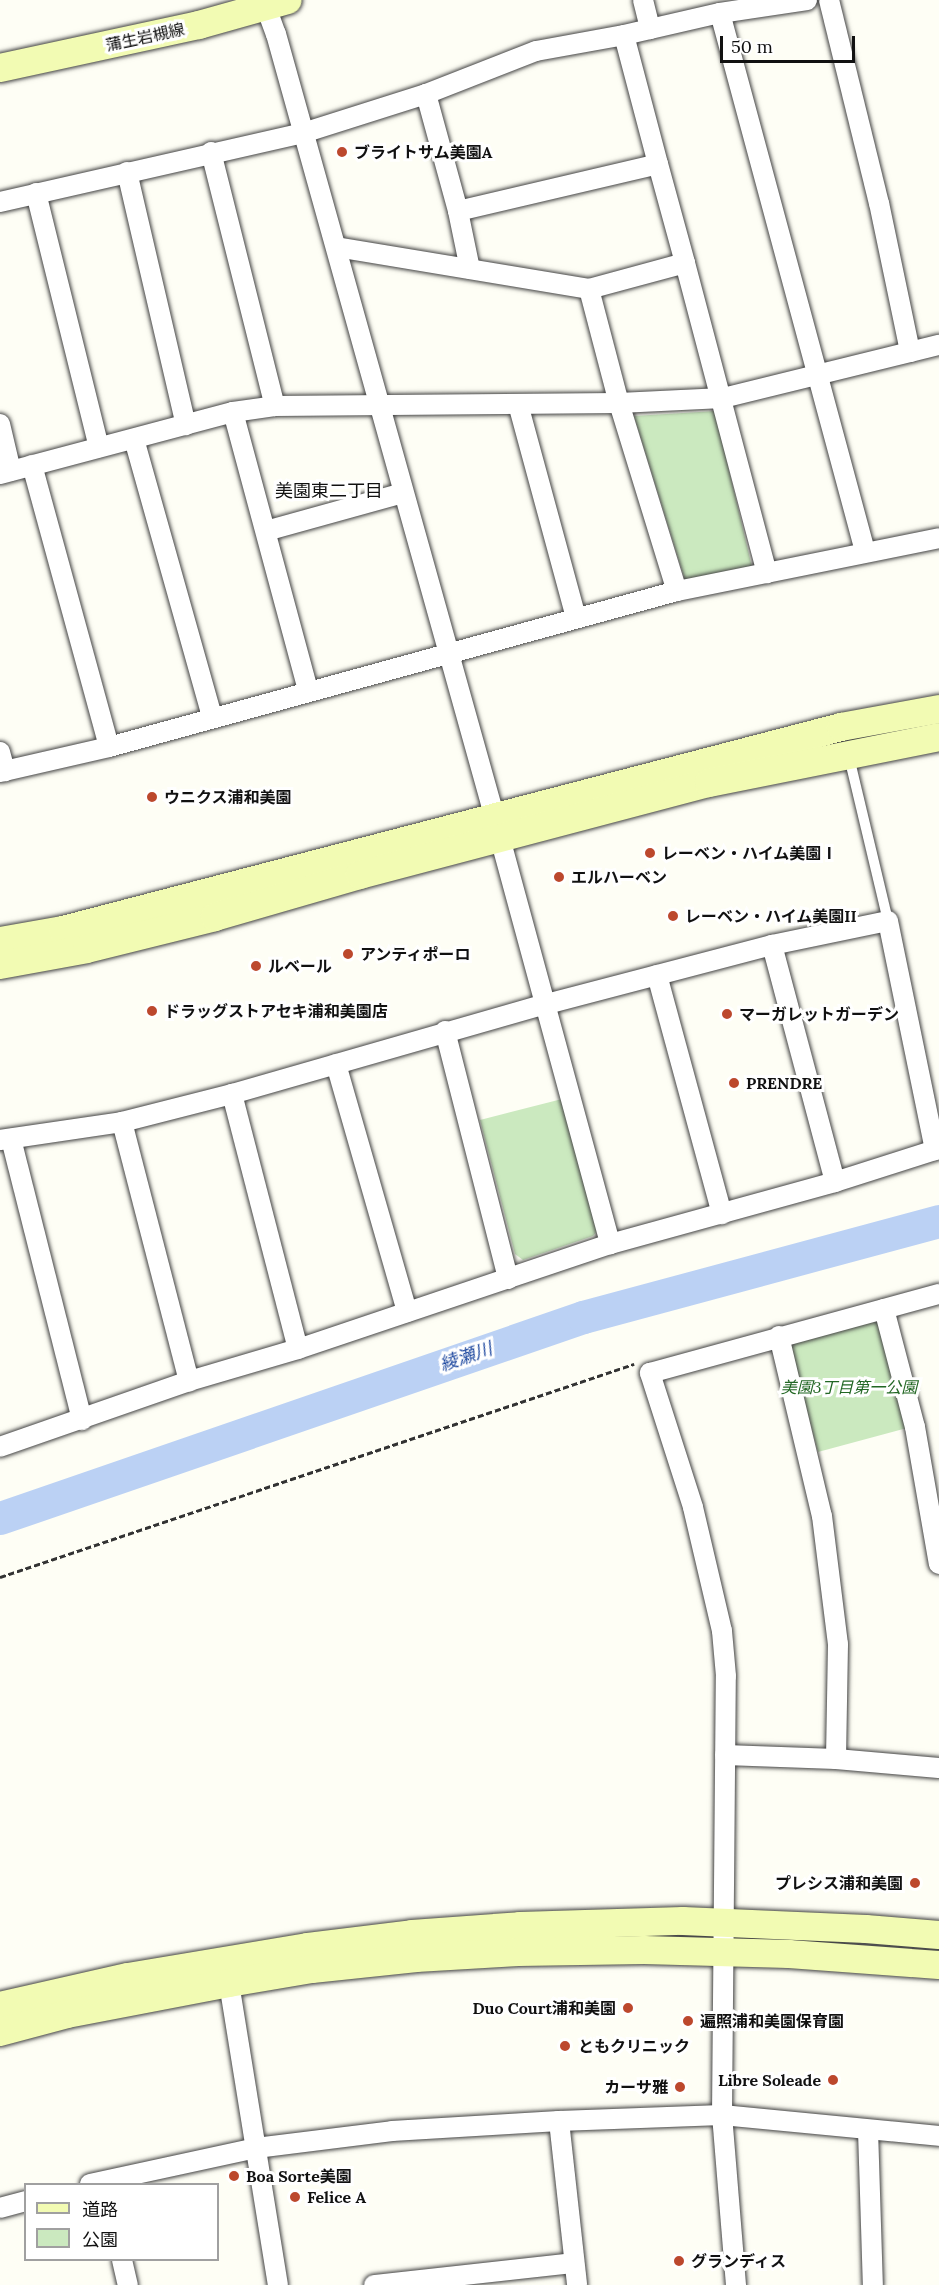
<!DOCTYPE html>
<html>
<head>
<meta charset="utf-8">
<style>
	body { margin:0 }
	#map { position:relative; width:939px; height:2285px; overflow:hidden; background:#fefef5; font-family:Lora,"Noto Sans JP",serif }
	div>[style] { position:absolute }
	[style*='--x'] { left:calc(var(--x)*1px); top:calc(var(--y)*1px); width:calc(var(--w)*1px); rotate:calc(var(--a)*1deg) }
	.green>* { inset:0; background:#cbe9bf }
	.river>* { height:33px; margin:-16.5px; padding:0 16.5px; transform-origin:16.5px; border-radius:16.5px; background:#bbd1f4 }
	.path>* { height:3px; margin-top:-1.5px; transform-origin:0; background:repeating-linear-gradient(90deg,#333 0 6px,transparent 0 9px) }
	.roads { filter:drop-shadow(0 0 2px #444) drop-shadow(0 0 2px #444) }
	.lane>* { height:10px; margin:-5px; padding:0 5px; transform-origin:5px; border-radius:5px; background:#fff }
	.street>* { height:20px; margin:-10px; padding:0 10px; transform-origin:10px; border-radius:10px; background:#fff }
	.secondary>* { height:28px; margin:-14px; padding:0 14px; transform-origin:14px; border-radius:14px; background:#f2fbb3 }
	.dots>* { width:16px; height:16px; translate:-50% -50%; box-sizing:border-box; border:3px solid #fff; border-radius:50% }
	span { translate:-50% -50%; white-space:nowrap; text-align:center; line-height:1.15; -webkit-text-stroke:6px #fff; paint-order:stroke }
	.street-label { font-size:16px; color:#111 }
	.poi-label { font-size:16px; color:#111; font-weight:700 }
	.left { translate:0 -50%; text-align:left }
	.right { translate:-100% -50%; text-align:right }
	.park-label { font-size:16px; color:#226724; font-style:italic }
	.neighbourhood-label { font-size:18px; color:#111 }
	.water-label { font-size:18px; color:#1e489f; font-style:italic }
	.legend { position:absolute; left:24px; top:2183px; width:195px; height:78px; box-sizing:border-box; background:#fff; border:2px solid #a0a0a0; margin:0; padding:8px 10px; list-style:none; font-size:18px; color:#111 }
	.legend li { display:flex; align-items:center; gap:12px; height:30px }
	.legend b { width:30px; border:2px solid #a0a0a0 }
	.scale { position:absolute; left:720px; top:36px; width:135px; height:27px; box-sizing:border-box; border:3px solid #111; border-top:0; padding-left:8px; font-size:18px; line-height:21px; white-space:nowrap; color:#111; -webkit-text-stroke:4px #fff; paint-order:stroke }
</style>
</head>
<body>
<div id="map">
	<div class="green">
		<div style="clip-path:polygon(715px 411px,752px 567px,685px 580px,634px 416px)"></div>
		<div style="clip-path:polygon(562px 1099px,599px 1229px,593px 1236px,523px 1260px,515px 1254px,480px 1120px)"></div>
		<div style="clip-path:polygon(871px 1319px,879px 1323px,907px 1428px,818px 1452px,790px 1347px,794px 1339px)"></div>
	</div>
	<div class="river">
		<div style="--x:0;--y:1518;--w:617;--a:-19.02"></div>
		<div style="--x:583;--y:1317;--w:369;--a:-15.1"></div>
	</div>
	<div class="path">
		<div style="--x:0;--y:1577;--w:669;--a:-18.57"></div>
	</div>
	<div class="roads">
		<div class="lane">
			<div style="--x:849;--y:757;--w:169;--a:76.6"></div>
		</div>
		<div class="street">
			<div style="--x:643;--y:0;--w:30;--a:76"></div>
			<div style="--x:829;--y:0;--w:209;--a:76.2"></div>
			<div style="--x:879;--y:203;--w:152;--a:78.2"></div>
			<div style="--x:910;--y:352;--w:30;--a:-14"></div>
			<div style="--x:266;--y:7;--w:29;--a:70"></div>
			<div style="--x:276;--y:34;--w:811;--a:74.4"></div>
			<div style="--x:720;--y:13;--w:557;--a:74.92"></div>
			<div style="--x:426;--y:94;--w:121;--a:74.7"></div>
			<div style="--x:211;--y:152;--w:262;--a:75.9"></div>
			<div style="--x:658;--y:164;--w:133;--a:-104.8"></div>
			<div style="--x:624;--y:35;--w:98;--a:-12.9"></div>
			<div style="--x:720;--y:13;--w:88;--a:-8.5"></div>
			<div style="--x:127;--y:172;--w:260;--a:76.9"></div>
			<div style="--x:36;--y:193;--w:262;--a:76.1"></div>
			<div style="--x:0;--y:202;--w:311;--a:-12.8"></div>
			<div style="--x:303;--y:133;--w:129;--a:-17.6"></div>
			<div style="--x:426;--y:94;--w:118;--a:-21.4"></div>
			<div style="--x:536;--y:51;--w:89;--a:-10.3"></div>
			<div style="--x:336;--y:247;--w:256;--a:9.4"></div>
			<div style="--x:685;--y:263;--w:321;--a:75.2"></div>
			<div style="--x:470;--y:269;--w:59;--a:-101.7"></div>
			<div style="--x:458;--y:211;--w:205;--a:-13.2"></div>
			<div style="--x:658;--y:164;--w:103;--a:74.7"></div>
			<div style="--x:685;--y:263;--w:99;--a:164.8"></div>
			<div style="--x:589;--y:289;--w:118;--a:75.3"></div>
			<div style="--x:619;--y:403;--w:197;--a:72.9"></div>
			<div style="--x:518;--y:404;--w:221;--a:74.8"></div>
			<div style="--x:233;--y:412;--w:288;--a:74.9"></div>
			<div style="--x:0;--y:424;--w:48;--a:76.8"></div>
			<div style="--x:134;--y:439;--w:289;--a:74.3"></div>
			<div style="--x:32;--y:465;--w:292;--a:74.7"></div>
			<div style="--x:0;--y:474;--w:241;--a:-14.9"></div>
			<div style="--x:233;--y:412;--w:42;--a:-8.1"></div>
			<div style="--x:275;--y:406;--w:344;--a:-0.5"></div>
			<div style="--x:619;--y:403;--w:104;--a:-2.8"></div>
			<div style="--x:723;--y:398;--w:193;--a:-13.8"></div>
			<div style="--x:266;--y:531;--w:142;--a:-15.5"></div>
			<div style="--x:0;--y:752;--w:20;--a:75"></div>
			<div style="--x:0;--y:772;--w:112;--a:-12.9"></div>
			<div style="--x:109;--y:747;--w:589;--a:-15.36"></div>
			<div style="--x:677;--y:591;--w:267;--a:-11.4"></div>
			<div style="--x:500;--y:838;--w:421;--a:74.8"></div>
			<div style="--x:772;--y:945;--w:245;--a:75.1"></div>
			<div style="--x:657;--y:975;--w:248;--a:74.8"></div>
			<div style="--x:445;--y:1031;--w:256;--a:75.7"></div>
			<div style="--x:336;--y:1064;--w:258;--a:74"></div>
			<div style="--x:232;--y:1094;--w:263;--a:75.5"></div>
			<div style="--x:122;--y:1122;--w:268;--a:75.5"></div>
			<div style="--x:11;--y:1139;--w:290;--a:75.8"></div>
			<div style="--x:0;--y:1140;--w:123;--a:-8.4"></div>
			<div style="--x:122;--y:1122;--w:114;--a:-14.3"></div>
			<div style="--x:232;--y:1094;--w:323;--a:-16"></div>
			<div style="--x:543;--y:1005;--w:237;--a:-14.7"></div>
			<div style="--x:772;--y:945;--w:118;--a:-11.7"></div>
			<div style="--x:888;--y:921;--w:234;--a:78.4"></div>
			<div style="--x:935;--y:1150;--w:105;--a:162.3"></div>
			<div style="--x:835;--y:1182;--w:233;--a:164.6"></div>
			<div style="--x:610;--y:1244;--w:329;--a:161.4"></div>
			<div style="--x:298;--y:1349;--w:114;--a:163.6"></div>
			<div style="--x:189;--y:1381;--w:200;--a:160.8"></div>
			<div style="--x:884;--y:1309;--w:122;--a:75.3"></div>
			<div style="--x:915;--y:1427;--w:139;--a:80.1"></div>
			<div style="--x:779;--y:1336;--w:185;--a:76.6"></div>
			<div style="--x:822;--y:1516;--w:129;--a:82.9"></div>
			<div style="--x:838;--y:1644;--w:115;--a:91"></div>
			<div style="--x:725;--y:1755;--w:111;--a:2.1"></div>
			<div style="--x:836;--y:1759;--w:103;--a:5"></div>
			<div style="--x:229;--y:1983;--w:306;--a:80.8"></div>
			<div style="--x:559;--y:2121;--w:165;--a:83.7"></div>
			<div style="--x:868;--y:2130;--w:155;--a:88.2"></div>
			<div style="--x:90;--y:2184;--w:170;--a:-12.2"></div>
			<div style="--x:256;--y:2148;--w:137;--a:-7.1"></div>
			<div style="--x:392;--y:2131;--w:167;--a:-3.4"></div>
			<div style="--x:559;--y:2121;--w:163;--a:-2.1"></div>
			<div style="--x:722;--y:2115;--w:218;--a:5.5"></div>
			<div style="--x:0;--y:2208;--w:27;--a:-15"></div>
			<div style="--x:122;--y:2260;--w:26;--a:77"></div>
			<div style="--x:374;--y:2285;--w:201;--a:-6.3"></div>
			<div style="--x:736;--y:2285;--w:171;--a:-94.7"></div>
			<div style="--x:722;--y:2115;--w:439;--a:-89.5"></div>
			<div style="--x:726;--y:1676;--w:45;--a:-95.1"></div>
			<div style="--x:722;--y:1631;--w:127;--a:-103.2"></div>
			<div style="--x:693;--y:1507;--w:141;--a:-107.8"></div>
			<div style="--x:650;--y:1373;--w:300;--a:-15.3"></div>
		</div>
		<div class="secondary">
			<div style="--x:0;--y:68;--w:204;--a:-12.2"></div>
			<div style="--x:199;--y:25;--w:92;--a:-15.7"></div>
			<div style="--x:0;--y:941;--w:64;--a:-9.9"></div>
			<div style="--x:63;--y:930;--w:804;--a:-14.62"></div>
			<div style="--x:841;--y:727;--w:100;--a:-10.4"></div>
			<div style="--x:0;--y:965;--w:88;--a:-10.4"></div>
			<div style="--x:87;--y:949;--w:132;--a:-14"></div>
			<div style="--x:215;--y:917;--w:151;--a:-16.2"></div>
			<div style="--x:360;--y:875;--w:361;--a:-14.8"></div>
			<div style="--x:709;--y:783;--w:235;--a:-11.3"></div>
			<div style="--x:0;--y:2006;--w:131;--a:-12.8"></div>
			<div style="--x:128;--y:1977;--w:182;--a:-9.5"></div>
			<div style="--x:308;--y:1947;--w:105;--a:-7.1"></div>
			<div style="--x:412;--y:1934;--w:108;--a:-4.2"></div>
			<div style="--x:520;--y:1926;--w:163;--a:-1.8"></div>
			<div style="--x:683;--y:1921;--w:183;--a:2.5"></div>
			<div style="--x:866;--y:1929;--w:73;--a:4.7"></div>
			<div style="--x:0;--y:2032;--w:69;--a:-15"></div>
			<div style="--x:67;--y:2014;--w:165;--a:-10.8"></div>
			<div style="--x:229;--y:1983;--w:84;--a:-9.6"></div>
			<div style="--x:312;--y:1969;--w:105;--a:-6"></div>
			<div style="--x:416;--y:1958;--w:102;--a:-3.4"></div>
			<div style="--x:518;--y:1952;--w:126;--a:-0.9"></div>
			<div style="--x:644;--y:1950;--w:145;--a:1.6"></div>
			<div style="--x:789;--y:1954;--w:150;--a:4.2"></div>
		</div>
	</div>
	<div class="dots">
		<div style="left:342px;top:152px;background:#bc482d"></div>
		<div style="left:152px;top:797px;background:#bc482d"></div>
		<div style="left:650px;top:853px;background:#bc482d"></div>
		<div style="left:559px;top:877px;background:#bc482d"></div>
		<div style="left:673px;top:916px;background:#bc482d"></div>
		<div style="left:348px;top:954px;background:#bc482d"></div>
		<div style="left:256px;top:966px;background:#bc482d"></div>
		<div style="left:152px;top:1011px;background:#bc482d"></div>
		<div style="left:727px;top:1014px;background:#bc482d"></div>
		<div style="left:734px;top:1083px;background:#bc482d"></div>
		<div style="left:915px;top:1883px;background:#bc482d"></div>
		<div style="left:628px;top:2008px;background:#bc482d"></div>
		<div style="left:688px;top:2021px;background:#bc482d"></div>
		<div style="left:565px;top:2046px;background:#bc482d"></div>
		<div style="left:833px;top:2080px;background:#bc482d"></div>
		<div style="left:680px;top:2087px;background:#bc482d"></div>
		<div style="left:234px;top:2176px;background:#bc482d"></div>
		<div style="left:295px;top:2197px;background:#bc482d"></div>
		<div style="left:679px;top:2261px;background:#bc482d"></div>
	</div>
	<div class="street-label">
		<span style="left:145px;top:37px;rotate:-12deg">蒲生岩槻線</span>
	</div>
	<div class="poi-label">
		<span class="left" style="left:354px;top:152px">ブライトサム美園A</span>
		<span class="left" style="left:164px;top:797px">ウニクス浦和美園</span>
		<span class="left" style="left:662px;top:853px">レーベン・ハイム美園Ⅰ</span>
		<span class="left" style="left:571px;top:877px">エルハーベン</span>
		<span class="left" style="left:685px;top:916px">レーベン・ハイム美園II</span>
		<span class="left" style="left:360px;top:954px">アンティポーロ</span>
		<span class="left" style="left:268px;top:966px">ルベール</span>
		<span class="left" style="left:164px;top:1011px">ドラッグストアセキ浦和美園店</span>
		<span class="left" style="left:739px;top:1014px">マーガレットガーデン</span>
		<span class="left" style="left:746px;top:1083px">PRENDRE</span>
		<span class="right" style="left:903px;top:1883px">プレシス浦和美園</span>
		<span class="right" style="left:616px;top:2008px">Duo Court浦和美園</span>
		<span class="left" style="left:700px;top:2021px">遍照浦和美園保育園</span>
		<span class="left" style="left:578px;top:2046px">ともクリニック</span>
		<span class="right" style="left:821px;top:2080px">Libre Soleade</span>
		<span class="right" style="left:668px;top:2087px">カーサ雅</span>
		<span class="left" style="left:246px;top:2176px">Boa Sorte美園</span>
		<span class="left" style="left:307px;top:2197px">Felice A</span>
		<span class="left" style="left:691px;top:2261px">グランディス</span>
	</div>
	<div class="park-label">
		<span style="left:849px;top:1387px">美園3丁目第一公園</span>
	</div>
	<div class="neighbourhood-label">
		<span style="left:329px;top:491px">美園東二丁目</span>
	</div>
	<div class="water-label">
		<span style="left:466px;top:1357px;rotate:-19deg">綾瀬川</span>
	</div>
	<ul class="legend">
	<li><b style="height:8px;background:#f2fbb3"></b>道路</li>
	<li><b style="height:16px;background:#cbe9bf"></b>公園</li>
	</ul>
	<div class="scale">50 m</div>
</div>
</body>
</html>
